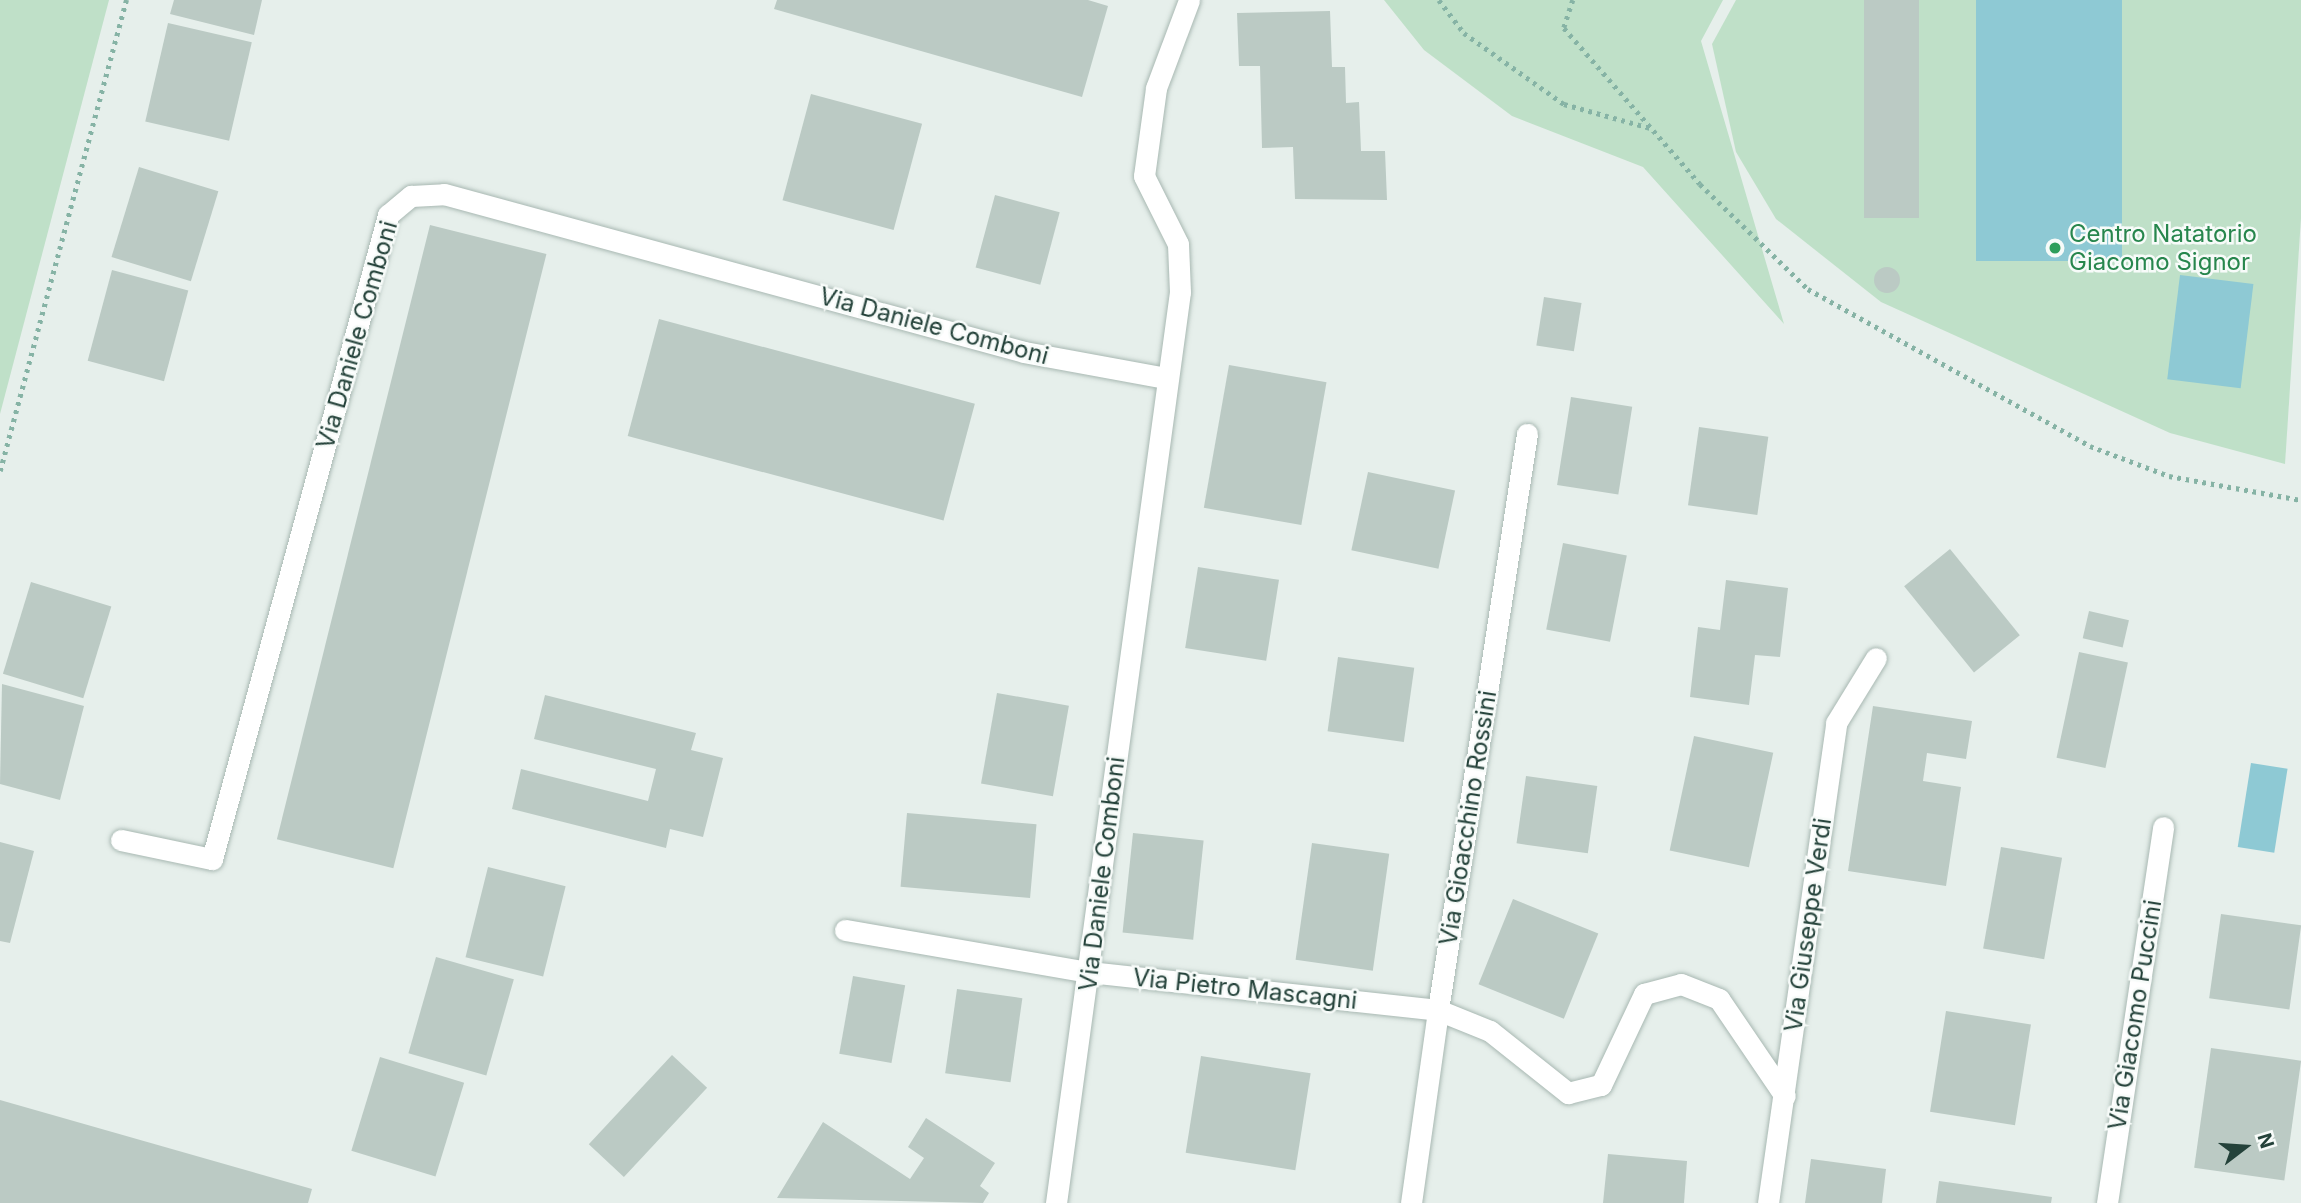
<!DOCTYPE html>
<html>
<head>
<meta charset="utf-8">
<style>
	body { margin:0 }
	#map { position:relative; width:2301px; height:1203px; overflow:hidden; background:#e6efeb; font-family:Inter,sans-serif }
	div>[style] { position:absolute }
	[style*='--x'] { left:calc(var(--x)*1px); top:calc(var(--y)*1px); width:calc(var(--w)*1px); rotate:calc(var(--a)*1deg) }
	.green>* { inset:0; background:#bfe0c8 }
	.water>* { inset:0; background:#8ec9d4; transform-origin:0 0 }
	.building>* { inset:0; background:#bbcac4; transform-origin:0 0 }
	.round { border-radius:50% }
	.path>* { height:4.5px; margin-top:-2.25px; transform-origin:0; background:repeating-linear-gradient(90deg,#86b3a5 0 3.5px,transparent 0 8.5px) }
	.roads { filter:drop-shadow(0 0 2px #a8b8b2) drop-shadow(0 0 2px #a8b8b2) }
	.service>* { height:21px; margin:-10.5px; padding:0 10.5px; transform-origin:10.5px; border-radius:10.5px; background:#fff }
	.minor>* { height:21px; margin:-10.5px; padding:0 10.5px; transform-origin:10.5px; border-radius:10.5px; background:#fff }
	.dots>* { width:19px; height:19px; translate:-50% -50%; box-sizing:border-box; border:4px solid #f7fbf9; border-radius:50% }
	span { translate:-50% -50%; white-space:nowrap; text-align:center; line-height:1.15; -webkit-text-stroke:5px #f7fbf9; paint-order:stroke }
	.leisure-label { font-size:24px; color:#27864d }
	.left { translate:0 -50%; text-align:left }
	.street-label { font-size:24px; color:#24423a }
	.north { position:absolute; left:2210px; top:1112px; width:70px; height:70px; -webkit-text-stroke:5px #f7fbf9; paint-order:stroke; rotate:73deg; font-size:19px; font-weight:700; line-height:28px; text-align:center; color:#24423a }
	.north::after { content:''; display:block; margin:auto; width:24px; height:32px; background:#24423a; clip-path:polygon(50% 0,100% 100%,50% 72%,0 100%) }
</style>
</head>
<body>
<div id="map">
	<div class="green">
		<div style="clip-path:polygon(0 0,109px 0,0 414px)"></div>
		<div style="clip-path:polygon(1384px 0,1723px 0,1701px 41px,1784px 324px,1643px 167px,1512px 116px,1424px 50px)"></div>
		<div style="clip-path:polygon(1736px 0,2301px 0,2301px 218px,2285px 464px,2170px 433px,1881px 302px,1776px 219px,1736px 152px,1712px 44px)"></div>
	</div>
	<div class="water">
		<div style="left:1976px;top:0;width:146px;height:261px"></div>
		<div style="left:2180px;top:275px;width:74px;height:105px;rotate:7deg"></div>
		<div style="left:2251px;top:763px;width:37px;height:85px;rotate:9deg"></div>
	</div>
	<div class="building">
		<div style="clip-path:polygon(174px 0,262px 0,254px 35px,170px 14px)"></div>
		<div style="clip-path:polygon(777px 0,1088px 0,1108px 6px,1082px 97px,774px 9px)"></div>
		<div style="left:1864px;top:0;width:55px;height:218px"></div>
		<div style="clip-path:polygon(1330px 11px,1332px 67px,1345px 67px,1346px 103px,1359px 102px,1361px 151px,1385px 151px,1387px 200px,1295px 199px,1293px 147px,1262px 148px,1260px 66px,1239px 66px,1237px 13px)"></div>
		<div style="left:168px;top:23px;width:86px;height:101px;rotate:13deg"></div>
		<div style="left:811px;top:94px;width:115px;height:110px;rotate:15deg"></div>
		<div style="left:139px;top:167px;width:83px;height:94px;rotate:17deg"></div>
		<div style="left:995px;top:195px;width:67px;height:75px;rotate:15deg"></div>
		<div style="left:430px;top:225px;width:120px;height:633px;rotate:14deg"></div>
		<div class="round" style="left:1874px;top:267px;width:26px;height:26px"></div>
		<div style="left:112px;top:270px;width:79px;height:94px;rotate:15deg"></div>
		<div style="left:1544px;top:297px;width:38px;height:49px;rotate:9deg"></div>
		<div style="left:659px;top:319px;width:327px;height:121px;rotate:15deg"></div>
		<div style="left:1229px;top:365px;width:99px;height:145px;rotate:10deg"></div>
		<div style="left:1571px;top:397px;width:62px;height:89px;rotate:9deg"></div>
		<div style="left:1699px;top:427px;width:70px;height:79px;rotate:8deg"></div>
		<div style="left:1368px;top:472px;width:89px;height:80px;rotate:12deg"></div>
		<div style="left:1563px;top:543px;width:65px;height:88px;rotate:11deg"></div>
		<div style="left:1950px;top:549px;width:111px;height:59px;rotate:51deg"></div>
		<div style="left:1198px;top:567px;width:82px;height:82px;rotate:9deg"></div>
		<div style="clip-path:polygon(1726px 580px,1788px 588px,1780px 657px,1755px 655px,1749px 705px,1690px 697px,1698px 627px,1720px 630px)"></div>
		<div style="left:31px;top:582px;width:84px;height:96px;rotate:17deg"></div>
		<div style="left:2089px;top:611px;width:41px;height:28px;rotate:13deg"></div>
		<div style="left:2079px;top:652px;width:50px;height:108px;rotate:12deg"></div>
		<div style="left:1338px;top:657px;width:77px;height:75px;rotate:8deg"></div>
		<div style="clip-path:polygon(2px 684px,84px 706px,60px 800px,0 784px)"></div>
		<div style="left:997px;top:693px;width:73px;height:92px;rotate:10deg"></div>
		<div style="clip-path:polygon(545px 695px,696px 733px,691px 750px,723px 758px,703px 837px,670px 829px,666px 848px,512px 809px,521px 769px,648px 801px,656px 769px,534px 739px)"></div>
		<div style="clip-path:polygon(1873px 706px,1972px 721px,1966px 759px,1927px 753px,1923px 781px,1961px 787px,1946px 886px,1848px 871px)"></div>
		<div style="left:1694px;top:736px;width:81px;height:117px;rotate:12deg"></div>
		<div style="left:1526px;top:776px;width:72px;height:68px;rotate:8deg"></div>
		<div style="left:907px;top:813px;width:130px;height:74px;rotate:5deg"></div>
		<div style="left:1133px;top:833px;width:71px;height:100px;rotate:6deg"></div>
		<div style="clip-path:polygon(0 842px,34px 851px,10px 943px,0 941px)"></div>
		<div style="left:1312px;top:843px;width:78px;height:118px;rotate:8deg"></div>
		<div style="left:2001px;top:847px;width:62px;height:103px;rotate:10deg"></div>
		<div style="left:488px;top:867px;width:80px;height:93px;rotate:14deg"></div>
		<div style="left:1513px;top:899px;width:92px;height:92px;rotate:22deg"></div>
		<div style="left:2221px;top:914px;width:81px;height:85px;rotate:8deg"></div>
		<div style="left:436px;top:957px;width:81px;height:100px;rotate:16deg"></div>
		<div style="left:853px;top:976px;width:53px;height:79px;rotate:10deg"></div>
		<div style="left:957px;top:989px;width:66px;height:85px;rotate:8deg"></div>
		<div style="left:1946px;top:1011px;width:86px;height:102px;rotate:9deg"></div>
		<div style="left:2211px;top:1048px;width:91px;height:121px;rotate:8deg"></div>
		<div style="left:672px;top:1055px;width:48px;height:122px;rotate:43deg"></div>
		<div style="left:1201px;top:1056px;width:111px;height:98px;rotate:9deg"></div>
		<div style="left:380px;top:1057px;width:88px;height:98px;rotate:17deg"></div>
		<div style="clip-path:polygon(0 1100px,312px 1189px,308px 1203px,0 1203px)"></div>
		<div style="clip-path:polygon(926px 1118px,995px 1163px,980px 1186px,989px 1193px,983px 1203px,777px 1198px,823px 1122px,910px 1179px,924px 1158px,908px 1147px)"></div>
		<div style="clip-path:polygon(1608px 1154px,1687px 1161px,1684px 1203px,1603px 1203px)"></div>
		<div style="clip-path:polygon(1811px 1159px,1886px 1169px,1882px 1203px,1805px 1203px)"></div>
		<div style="clip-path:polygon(1939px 1181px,2052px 1197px,2051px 1203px,1936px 1203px)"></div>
	</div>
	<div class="path">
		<div style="--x:1439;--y:0;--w:41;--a:52.9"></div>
		<div style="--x:1464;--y:33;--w:123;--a:35.4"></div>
		<div style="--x:1564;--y:104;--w:89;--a:15.6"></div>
		<div style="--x:1573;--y:0;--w:29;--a:108"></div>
		<div style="--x:1564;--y:28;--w:207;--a:48.9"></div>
		<div style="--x:1700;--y:184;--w:151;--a:44.2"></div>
		<div style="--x:1808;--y:289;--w:323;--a:29.1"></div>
		<div style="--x:2090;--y:446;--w:85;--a:20.8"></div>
		<div style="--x:2169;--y:476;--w:134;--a:10.3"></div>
		<div style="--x:0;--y:471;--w:488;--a:-75"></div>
	</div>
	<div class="roads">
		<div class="service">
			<div style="--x:1411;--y:1203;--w:195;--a:-82"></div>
		</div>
		<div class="minor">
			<div style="--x:121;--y:840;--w:93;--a:11.8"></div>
			<div style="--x:212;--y:859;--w:668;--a:-74.71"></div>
			<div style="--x:388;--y:215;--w:30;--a:-40"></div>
			<div style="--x:411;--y:196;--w:33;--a:-3"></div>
			<div style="--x:444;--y:194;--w:601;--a:15.24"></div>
			<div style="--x:1024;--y:352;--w:144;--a:10.4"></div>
			<div style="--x:845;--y:930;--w:248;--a:9.8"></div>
			<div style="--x:1089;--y:972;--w:351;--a:6.2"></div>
			<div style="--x:1438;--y:1010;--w:56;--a:22"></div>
			<div style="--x:1490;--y:1031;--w:100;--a:38.5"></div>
			<div style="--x:1568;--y:1093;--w:34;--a:-14"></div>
			<div style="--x:1601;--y:1085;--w:101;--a:-64.7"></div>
			<div style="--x:1644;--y:994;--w:38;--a:-15"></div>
			<div style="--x:1681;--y:984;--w:41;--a:21.5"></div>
			<div style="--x:1719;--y:999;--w:117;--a:55.8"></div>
			<div style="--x:1438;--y:1010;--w:583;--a:-81.22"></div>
			<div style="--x:1056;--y:1203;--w:919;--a:-82.25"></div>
			<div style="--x:1180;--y:292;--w:48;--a:-92.4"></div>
			<div style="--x:1178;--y:244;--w:76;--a:-116.6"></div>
			<div style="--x:1144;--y:176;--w:89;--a:-82.2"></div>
			<div style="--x:1156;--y:88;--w:94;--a:-69.4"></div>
			<div style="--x:1768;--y:1203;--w:485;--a:-81.9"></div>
			<div style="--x:1836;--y:723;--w:76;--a:-58.4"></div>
			<div style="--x:2107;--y:1203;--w:380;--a:-81.5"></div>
		</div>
	</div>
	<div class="dots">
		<div style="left:2055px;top:248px;background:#2e9e5b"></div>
	</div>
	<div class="leisure-label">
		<span class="left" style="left:2069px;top:248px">Centro Natatorio<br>Giacomo Signor</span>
	</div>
	<div class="street-label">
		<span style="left:934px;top:326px;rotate:15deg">Via Daniele Comboni</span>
		<span style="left:357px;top:335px;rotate:-74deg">Via Daniele Comboni</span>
		<span style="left:1468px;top:818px;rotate:-81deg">Via Gioacchino Rossini</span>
		<span style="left:1102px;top:874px;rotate:-83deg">Via Daniele Comboni</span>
		<span style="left:1808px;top:925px;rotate:-82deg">Via Giuseppe Verdi</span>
		<span style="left:1245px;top:989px;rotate:6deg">Via Pietro Mascagni</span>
		<span style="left:2135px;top:1015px;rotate:-81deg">Via Giacomo Puccini</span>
	</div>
	<div class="north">N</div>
</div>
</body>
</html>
